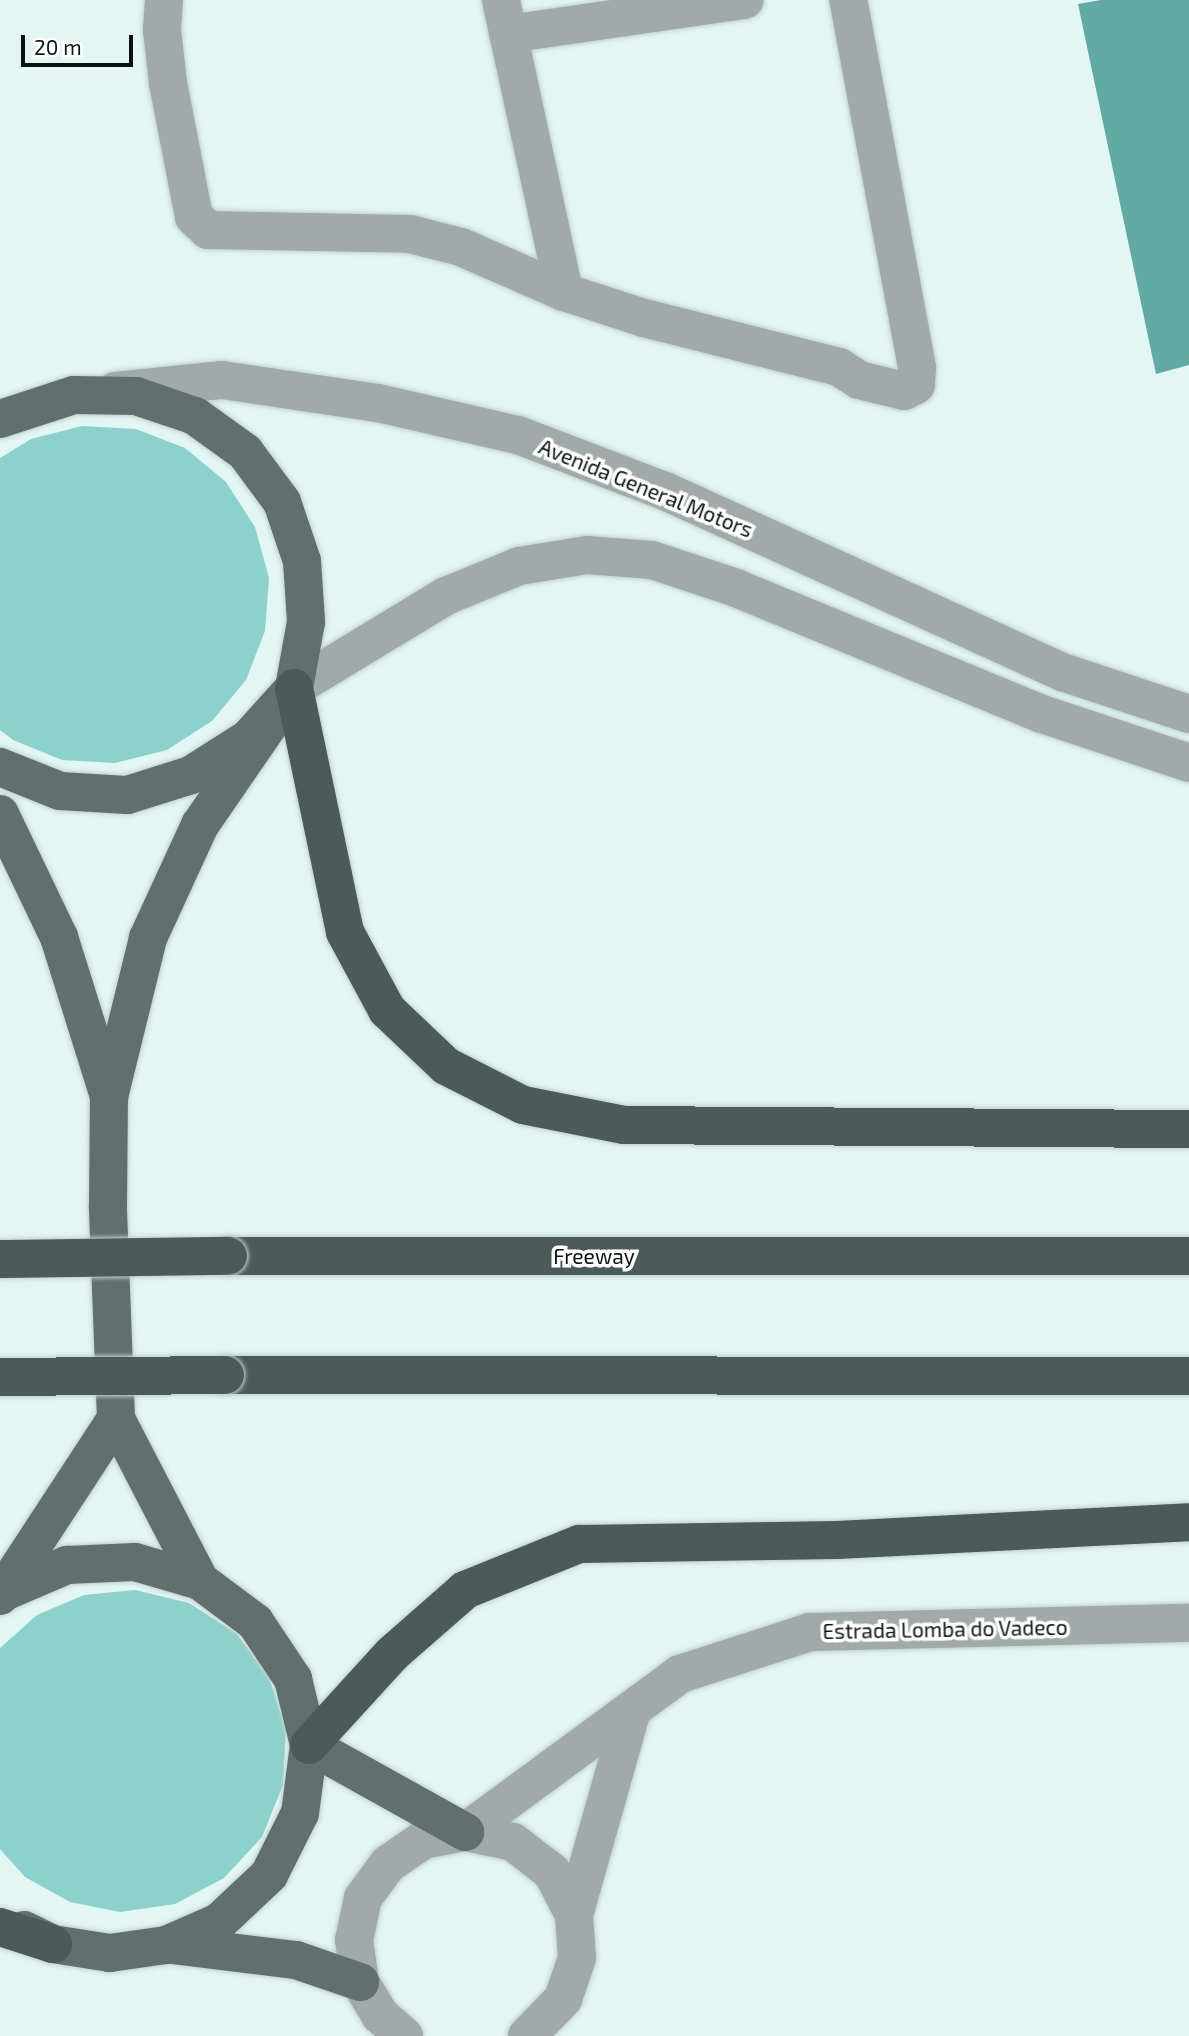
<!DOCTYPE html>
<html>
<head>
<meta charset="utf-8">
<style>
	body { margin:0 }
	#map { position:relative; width:1189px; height:2036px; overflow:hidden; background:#e2f6f4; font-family:"Exo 2",sans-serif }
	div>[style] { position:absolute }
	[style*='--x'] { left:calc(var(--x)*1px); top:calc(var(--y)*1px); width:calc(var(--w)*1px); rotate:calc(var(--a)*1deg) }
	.green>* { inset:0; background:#8dd1cc }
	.water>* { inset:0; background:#63aaa5 }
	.roads { filter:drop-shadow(0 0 2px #c0d2d0) drop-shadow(0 0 2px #c0d2d0) }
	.minor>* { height:38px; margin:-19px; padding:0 19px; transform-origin:19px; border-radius:19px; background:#a2aaa9 }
	.major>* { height:38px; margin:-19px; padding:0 19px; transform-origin:19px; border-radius:19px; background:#616f6e }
	.highway>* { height:38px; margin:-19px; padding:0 19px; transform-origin:19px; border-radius:19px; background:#4a5b59 }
	.bridges { filter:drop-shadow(0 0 2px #c0d2d0) drop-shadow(0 0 2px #c0d2d0) }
	.highway-bridge>* { height:38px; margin:-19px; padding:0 19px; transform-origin:19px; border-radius:19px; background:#4a5b59 }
	span { translate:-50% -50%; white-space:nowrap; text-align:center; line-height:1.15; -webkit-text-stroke:7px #fff; paint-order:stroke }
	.street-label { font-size:21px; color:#0b1211 }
	.scale { position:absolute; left:21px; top:35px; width:112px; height:32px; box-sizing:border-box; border:4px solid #0b1211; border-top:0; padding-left:9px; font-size:21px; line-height:24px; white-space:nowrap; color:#0b1211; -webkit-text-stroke:5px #fff; paint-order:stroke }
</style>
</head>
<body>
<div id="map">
	<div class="green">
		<div style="clip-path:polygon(82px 426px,136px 429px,185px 448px,226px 482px,255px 527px,269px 578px,265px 631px,246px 680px,212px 721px,167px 750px,115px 763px,62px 760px,13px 740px,0 730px,0 458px,31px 439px)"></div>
		<div style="clip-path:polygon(135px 1590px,189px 1603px,236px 1633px,269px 1677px,286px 1730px,283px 1785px,262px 1837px,224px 1878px,175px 1904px,120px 1912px,70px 1902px,25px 1877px,0 1849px,0 1648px,37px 1615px,84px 1595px)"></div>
	</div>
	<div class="water">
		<div style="clip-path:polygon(1101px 0,1189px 0,1189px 365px,1156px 374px,1078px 4px)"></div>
	</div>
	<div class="roads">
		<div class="minor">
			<div style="--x:164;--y:0;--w:30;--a:94"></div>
			<div style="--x:162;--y:30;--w:53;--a:83.5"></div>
			<div style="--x:168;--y:83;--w:136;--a:79"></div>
			<div style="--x:194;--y:217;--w:19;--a:43"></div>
			<div style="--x:208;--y:230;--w:202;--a:1.1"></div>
			<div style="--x:410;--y:234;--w:53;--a:14.3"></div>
			<div style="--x:461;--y:247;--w:112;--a:23.6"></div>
			<div style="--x:564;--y:292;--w:84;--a:18"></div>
			<div style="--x:644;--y:318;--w:201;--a:14.1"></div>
			<div style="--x:839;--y:367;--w:24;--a:33"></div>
			<div style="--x:859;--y:380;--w:46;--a:13.7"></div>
			<div style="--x:904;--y:391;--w:13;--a:-27"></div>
			<div style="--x:916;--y:385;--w:18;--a:-87"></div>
			<div style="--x:917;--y:367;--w:373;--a:-100.6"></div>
			<div style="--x:501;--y:0;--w:299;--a:77.8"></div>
			<div style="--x:508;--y:34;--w:239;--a:-8.2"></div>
			<div style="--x:115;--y:391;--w:108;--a:-5.9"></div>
			<div style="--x:222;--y:380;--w:158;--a:8.4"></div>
			<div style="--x:378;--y:403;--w:144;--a:12.9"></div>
			<div style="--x:518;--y:435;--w:157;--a:20.9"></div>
			<div style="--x:665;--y:491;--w:439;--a:24.5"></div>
			<div style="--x:1065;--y:673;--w:131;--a:18.3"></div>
			<div style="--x:294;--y:688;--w:178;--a:-31.2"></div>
			<div style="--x:446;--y:596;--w:79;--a:-22.3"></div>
			<div style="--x:519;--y:566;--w:69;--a:-9.2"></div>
			<div style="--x:587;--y:555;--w:65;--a:4.4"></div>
			<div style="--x:652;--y:560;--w:89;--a:18.4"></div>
			<div style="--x:736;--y:588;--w:331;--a:22.4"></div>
			<div style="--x:1042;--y:714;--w:155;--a:18.4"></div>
			<div style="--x:465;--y:1832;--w:267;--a:-36.3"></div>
			<div style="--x:680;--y:1674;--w:137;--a:-17.9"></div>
			<div style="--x:810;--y:1632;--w:379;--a:-1.4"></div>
			<div style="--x:404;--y:2036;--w:32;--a:-139"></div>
			<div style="--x:380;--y:2015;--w:39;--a:-121"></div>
			<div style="--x:360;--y:1982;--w:42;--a:-98.1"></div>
			<div style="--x:354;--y:1940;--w:43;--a:-77.9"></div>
			<div style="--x:363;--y:1898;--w:42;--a:-53.7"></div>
			<div style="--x:388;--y:1864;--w:42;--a:-34.4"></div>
			<div style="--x:423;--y:1840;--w:43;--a:-10.8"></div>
			<div style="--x:465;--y:1832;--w:49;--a:11.8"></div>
			<div style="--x:513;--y:1842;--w:49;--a:37.6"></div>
			<div style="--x:552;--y:1872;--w:48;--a:62.9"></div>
			<div style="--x:527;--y:2036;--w:52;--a:-45.8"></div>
			<div style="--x:563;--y:1999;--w:43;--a:-71.1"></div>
			<div style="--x:577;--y:1958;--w:43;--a:-94"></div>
			<div style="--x:574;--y:1915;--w:210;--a:-74.2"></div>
		</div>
		<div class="major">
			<div style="--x:0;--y:419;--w:78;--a:-18"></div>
			<div style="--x:74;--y:395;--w:62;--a:0.9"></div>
			<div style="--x:136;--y:396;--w:62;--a:18.7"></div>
			<div style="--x:195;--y:416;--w:62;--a:35.8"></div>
			<div style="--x:245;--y:452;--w:62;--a:53.5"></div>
			<div style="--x:282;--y:502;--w:62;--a:71.3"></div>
			<div style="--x:302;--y:561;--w:61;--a:86.2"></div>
			<div style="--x:306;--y:622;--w:67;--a:100.3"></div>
			<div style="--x:294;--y:688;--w:67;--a:132"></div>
			<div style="--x:249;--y:738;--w:69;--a:147.5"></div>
			<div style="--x:191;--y:775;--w:67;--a:162.6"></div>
			<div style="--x:127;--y:795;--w:67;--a:-176.6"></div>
			<div style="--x:60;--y:791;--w:65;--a:-158.2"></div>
			<div style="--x:0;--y:814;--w:136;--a:64.4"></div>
			<div style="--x:59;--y:937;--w:168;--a:72.6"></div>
			<div style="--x:200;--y:1581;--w:182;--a:-117.4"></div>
			<div style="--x:116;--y:1419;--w:213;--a:-92.2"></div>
			<div style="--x:108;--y:1206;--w:109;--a:-89.5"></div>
			<div style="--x:109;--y:1097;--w:164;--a:-76.2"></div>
			<div style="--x:148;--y:938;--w:124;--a:-65.3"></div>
			<div style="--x:200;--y:825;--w:166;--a:-55.5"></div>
			<div style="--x:4;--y:1592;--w:69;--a:-23.2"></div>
			<div style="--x:67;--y:1565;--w:68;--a:-2.5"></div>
			<div style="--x:135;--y:1562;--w:68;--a:16.3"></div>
			<div style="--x:200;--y:1581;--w:69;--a:36.7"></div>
			<div style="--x:255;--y:1622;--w:69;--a:56.3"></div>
			<div style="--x:293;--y:1679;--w:68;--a:76.4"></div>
			<div style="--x:309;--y:1745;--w:69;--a:97.5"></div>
			<div style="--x:300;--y:1813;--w:69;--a:116.6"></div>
			<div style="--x:269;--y:1875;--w:69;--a:136.8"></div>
			<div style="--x:219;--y:1922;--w:58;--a:156.5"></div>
			<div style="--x:166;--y:1945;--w:57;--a:171.9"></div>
			<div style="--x:110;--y:1953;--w:58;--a:-171"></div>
			<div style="--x:53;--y:1944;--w:32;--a:-154"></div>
			<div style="--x:0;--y:1596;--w:212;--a:-56.8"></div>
			<div style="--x:309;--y:1745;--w:179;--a:29.1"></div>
			<div style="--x:172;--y:1945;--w:125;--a:6.9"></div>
			<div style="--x:296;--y:1960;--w:68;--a:19"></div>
		</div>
		<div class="highway">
			<div style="--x:294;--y:688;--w:249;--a:78.2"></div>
			<div style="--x:345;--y:932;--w:89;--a:61.7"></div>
			<div style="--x:387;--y:1010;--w:81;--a:43.5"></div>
			<div style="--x:446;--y:1066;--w:86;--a:26.9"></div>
			<div style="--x:523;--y:1105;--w:103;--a:11.2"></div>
			<div style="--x:624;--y:1125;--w:565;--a:0.41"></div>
			<div style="--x:228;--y:1256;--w:961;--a:0"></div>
			<div style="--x:225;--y:1375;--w:964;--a:0.06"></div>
			<div style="--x:309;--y:1745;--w:123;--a:-47.6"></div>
			<div style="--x:392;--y:1654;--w:97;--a:-41.2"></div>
			<div style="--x:465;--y:1590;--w:123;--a:-22"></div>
			<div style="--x:579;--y:1544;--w:258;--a:-0.9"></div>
			<div style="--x:837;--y:1540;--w:352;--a:-2.9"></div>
			<div style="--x:0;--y:1927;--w:56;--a:17.8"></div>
		</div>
	</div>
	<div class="bridges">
		<div class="highway-bridge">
			<div style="--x:0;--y:1259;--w:228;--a:-0.8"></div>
			<div style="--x:0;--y:1377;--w:225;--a:-0.5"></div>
		</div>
	</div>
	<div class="street-label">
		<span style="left:646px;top:488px;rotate:22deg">Avenida General Motors</span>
		<span style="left:594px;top:1256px">Freeway</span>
		<span style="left:945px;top:1629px;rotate:-1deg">Estrada Lomba do Vadeco</span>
	</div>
	<div class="scale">20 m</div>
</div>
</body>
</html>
